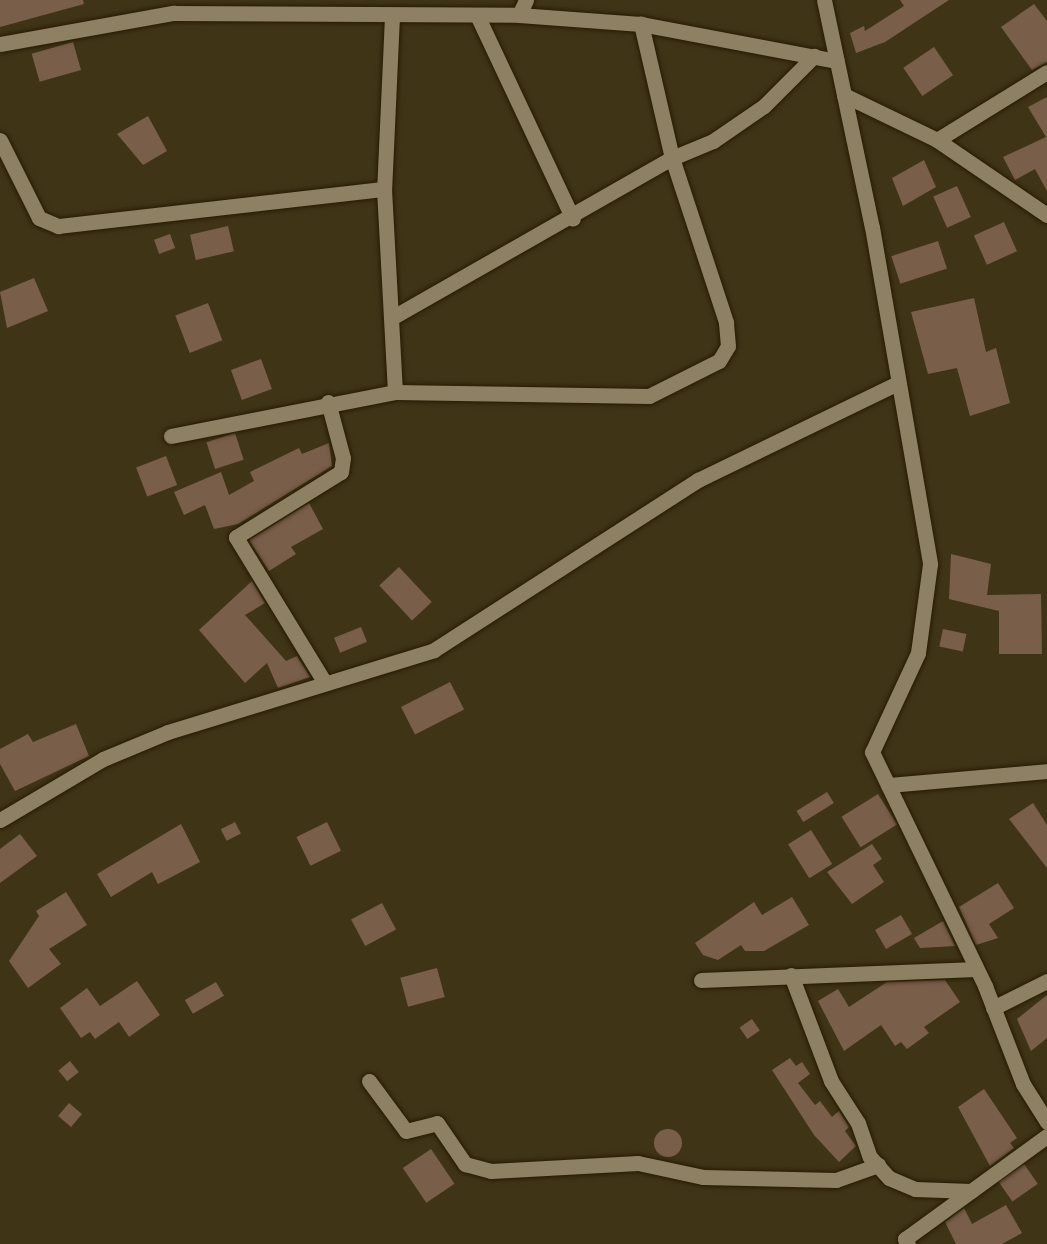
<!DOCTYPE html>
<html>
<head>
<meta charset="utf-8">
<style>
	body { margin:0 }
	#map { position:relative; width:1047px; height:1244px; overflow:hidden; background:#403417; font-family:"PT Sans",sans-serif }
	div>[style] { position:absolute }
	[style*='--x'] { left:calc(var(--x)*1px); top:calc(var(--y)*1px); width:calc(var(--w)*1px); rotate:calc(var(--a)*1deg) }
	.building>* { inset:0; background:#795e4a; transform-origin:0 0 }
	.round { border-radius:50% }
	.roads { filter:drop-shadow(0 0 2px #271b00) drop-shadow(0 0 2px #271b00) }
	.street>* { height:15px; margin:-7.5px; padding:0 7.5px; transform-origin:7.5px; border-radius:7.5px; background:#8e8062 }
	span { translate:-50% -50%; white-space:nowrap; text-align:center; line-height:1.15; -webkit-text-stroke:4.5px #362a0d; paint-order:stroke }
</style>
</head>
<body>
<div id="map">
	<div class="building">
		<div style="clip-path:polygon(0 0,83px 0,84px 4px,0 27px)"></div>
		<div style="clip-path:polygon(900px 0,949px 0,885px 42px,856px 53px,850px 33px,864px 26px,865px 31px,904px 6px)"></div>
		<div style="clip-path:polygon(1034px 4px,1047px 21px,1047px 62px,1032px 70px,1001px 27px)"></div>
		<div style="left:73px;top:42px;width:29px;height:43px;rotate:74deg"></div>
		<div style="left:934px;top:47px;width:34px;height:37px;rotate:56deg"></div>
		<div style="clip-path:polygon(1047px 97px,1047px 191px,1035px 169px,1015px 180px,1003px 157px,1046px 137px,1028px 107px)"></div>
		<div style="clip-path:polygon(148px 116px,167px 151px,143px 165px,117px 134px)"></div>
		<div style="clip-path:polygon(924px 160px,936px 187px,903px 206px,892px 178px)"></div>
		<div style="left:957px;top:186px;width:34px;height:26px;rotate:66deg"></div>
		<div style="left:1004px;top:222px;width:32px;height:33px;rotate:66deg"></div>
		<div style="left:228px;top:226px;width:26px;height:39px;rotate:77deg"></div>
		<div style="left:170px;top:234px;width:15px;height:17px;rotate:70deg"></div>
		<div style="left:938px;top:241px;width:29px;height:49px;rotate:72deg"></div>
		<div style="clip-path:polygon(34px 278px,48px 311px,7px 328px,0 292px)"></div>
		<div style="clip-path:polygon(974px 298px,986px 352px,996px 348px,1010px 403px,970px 416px,957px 368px,928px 374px,911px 312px)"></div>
		<div style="left:208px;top:303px;width:40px;height:35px;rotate:69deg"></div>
		<div style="left:261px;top:359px;width:32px;height:32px;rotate:70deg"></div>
		<div style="left:235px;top:433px;width:28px;height:30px;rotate:72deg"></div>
		<div style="clip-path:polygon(329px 443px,332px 466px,238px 524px,214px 529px,205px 505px,184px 515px,174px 492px,221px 472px,229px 495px,254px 481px,250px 472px,299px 448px,302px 454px)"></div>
		<div style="left:166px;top:456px;width:31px;height:32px;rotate:69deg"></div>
		<div style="clip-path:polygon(309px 503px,323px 529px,291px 547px,296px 554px,269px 571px,249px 540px)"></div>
		<div style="clip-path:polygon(951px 554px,991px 564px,987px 595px,1041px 594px,1042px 654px,999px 654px,999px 611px,949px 599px)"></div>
		<div style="left:399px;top:567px;width:48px;height:27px;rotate:47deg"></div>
		<div style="clip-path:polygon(252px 581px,265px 603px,245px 615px,286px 661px,297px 656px,310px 677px,278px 688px,267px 663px,245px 683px,199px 630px)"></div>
		<div style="left:361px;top:627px;width:16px;height:29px;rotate:68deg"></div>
		<div style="left:943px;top:629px;width:24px;height:18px;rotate:12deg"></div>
		<div style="left:450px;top:682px;width:31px;height:55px;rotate:63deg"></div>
		<div style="clip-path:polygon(76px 724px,89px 756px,15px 791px,0 764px,0 749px,28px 734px,33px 742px)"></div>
		<div style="left:827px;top:792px;width:13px;height:36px;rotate:58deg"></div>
		<div style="left:878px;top:794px;width:36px;height:43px;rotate:58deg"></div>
		<div style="clip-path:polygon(1033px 803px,1047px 825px,1047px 868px,1009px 819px)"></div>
		<div style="left:235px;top:822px;width:13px;height:16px;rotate:63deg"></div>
		<div style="left:327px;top:822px;width:32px;height:34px;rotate:64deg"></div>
		<div style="clip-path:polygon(181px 824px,200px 862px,158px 884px,152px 872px,111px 897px,97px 874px)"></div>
		<div style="left:811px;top:830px;width:40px;height:27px;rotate:58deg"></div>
		<div style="clip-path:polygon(20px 834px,37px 856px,0 883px,0 849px)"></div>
		<div style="clip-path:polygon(872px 844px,882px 859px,873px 865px,884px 882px,852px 904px,827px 872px)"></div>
		<div style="clip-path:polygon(998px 883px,1014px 908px,989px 924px,998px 938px,976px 945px,959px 907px)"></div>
		<div style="clip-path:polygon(66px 892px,87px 925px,49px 949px,61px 964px,28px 988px,9px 961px,39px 916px,36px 911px)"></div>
		<div style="clip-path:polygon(792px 897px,809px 925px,764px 951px,745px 951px,741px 945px,718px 960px,703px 955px,695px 943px,754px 902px,762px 915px)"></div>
		<div style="left:382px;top:903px;width:30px;height:35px;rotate:62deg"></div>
		<div style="left:901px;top:915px;width:22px;height:30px;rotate:60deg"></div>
		<div style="clip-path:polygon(943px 921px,955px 946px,920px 948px,914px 938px)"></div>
		<div style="left:437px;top:968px;width:30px;height:38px;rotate:75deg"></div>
		<div style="clip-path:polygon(945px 980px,960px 1002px,924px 1027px,929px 1033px,907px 1049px,901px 1042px,895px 1046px,881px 1025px,844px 1051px,818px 1001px,838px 989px,849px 1007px,887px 982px)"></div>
		<div style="clip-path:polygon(137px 981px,160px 1015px,129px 1037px,119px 1022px,95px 1039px,90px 1032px,81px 1038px,60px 1008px,87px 988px,100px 1006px)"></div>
		<div style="left:216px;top:982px;width:16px;height:36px;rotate:60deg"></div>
		<div style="clip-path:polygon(1047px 995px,1047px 1038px,1031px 1051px,1017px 1019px)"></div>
		<div style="left:752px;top:1019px;width:14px;height:15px;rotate:56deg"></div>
		<div style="clip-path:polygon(790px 1058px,796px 1066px,802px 1062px,810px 1074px,798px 1083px,815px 1105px,820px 1101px,832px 1117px,839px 1111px,849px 1127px,845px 1131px,856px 1146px,839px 1162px,814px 1135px,772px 1070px)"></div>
		<div style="left:70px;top:1061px;width:14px;height:15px;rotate:51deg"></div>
		<div style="clip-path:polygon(984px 1089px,1017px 1138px,1010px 1143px,1014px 1148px,990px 1166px,958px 1107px)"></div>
		<div style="left:69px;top:1103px;width:17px;height:17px;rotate:40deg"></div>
		<div class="round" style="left:654px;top:1129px;width:28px;height:28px"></div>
		<div style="left:431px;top:1149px;width:42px;height:34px;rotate:56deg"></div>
		<div style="left:1024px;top:1164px;width:24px;height:31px;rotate:55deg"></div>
		<div style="clip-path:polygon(1006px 1205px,1022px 1233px,1002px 1244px,956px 1244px,945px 1222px,964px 1208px,972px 1224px)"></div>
	</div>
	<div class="roads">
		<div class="street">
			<div style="--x:824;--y:0;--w:232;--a:78.1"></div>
			<div style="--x:872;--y:227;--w:342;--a:80.2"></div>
			<div style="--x:930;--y:564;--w:90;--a:97.7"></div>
			<div style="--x:918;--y:653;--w:109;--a:114.9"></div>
			<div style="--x:872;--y:752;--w:260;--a:64.2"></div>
			<div style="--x:985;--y:986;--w:105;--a:68.8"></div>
			<div style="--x:1023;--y:1084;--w:45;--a:57.7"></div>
			<div style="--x:477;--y:15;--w:225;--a:64.8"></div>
			<div style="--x:519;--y:15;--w:17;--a:-65"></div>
			<div style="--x:392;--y:16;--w:173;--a:92.6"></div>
			<div style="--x:384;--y:189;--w:203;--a:86.9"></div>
			<div style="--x:0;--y:44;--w:176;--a:-10.2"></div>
			<div style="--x:173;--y:13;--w:346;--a:0.3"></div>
			<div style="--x:519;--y:15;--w:122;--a:4.2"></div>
			<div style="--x:641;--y:24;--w:199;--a:10.7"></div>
			<div style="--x:844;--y:95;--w:103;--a:25.8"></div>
			<div style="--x:937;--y:140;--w:133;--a:34.3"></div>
			<div style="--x:0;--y:140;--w:87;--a:63.4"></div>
			<div style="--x:39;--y:218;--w:21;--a:23"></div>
			<div style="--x:58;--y:226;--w:328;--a:-6.5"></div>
			<div style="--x:937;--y:140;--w:129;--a:-31.7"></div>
			<div style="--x:393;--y:317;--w:321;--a:-29.7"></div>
			<div style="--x:672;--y:158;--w:44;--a:-22.5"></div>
			<div style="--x:713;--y:141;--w:62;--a:-34.5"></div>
			<div style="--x:764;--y:106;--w:71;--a:-45"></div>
			<div style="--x:171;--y:436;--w:228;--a:-11.1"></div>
			<div style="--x:395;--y:392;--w:254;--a:0.9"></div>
			<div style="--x:649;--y:396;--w:78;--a:-26.6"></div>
			<div style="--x:719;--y:361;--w:17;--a:-59"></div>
			<div style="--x:728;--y:346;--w:24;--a:-95"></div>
			<div style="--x:726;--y:322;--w:173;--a:-108.2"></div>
			<div style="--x:672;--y:158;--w:138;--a:-103"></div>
			<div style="--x:325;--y:683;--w:171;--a:-121.4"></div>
			<div style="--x:236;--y:537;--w:123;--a:-31.8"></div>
			<div style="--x:341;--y:472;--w:14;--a:-82"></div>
			<div style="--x:343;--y:458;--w:58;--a:-105"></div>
			<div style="--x:888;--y:785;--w:160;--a:-5"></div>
			<div style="--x:0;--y:820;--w:120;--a:-30.6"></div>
			<div style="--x:103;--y:759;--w:70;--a:-22.6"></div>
			<div style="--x:168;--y:732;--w:278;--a:-17.1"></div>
			<div style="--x:434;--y:650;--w:314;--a:-32.8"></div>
			<div style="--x:698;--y:480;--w:222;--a:-25.9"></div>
			<div style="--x:791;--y:975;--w:113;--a:69.3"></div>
			<div style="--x:831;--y:1081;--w:50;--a:57.3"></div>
			<div style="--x:858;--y:1123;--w:36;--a:71"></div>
			<div style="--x:870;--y:1157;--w:28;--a:48"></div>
			<div style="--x:889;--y:1178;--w:28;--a:23"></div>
			<div style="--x:915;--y:1189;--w:56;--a:2"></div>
			<div style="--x:701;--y:980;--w:275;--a:-2.3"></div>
			<div style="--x:993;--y:1008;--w:60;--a:-26.6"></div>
			<div style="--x:369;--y:1081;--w:62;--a:53.5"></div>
			<div style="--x:406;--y:1131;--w:32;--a:-14"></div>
			<div style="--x:437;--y:1123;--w:50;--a:55.7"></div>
			<div style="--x:465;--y:1164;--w:27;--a:15"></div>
			<div style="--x:491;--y:1171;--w:147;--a:-3.1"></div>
			<div style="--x:638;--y:1163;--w:66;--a:12.2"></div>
			<div style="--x:703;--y:1177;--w:133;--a:1.3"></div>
			<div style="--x:836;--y:1180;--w:45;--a:-19.7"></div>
			<div style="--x:908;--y:1244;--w:6;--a:-121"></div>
			<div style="--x:905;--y:1239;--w:175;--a:-36"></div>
		</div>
	</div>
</div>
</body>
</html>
